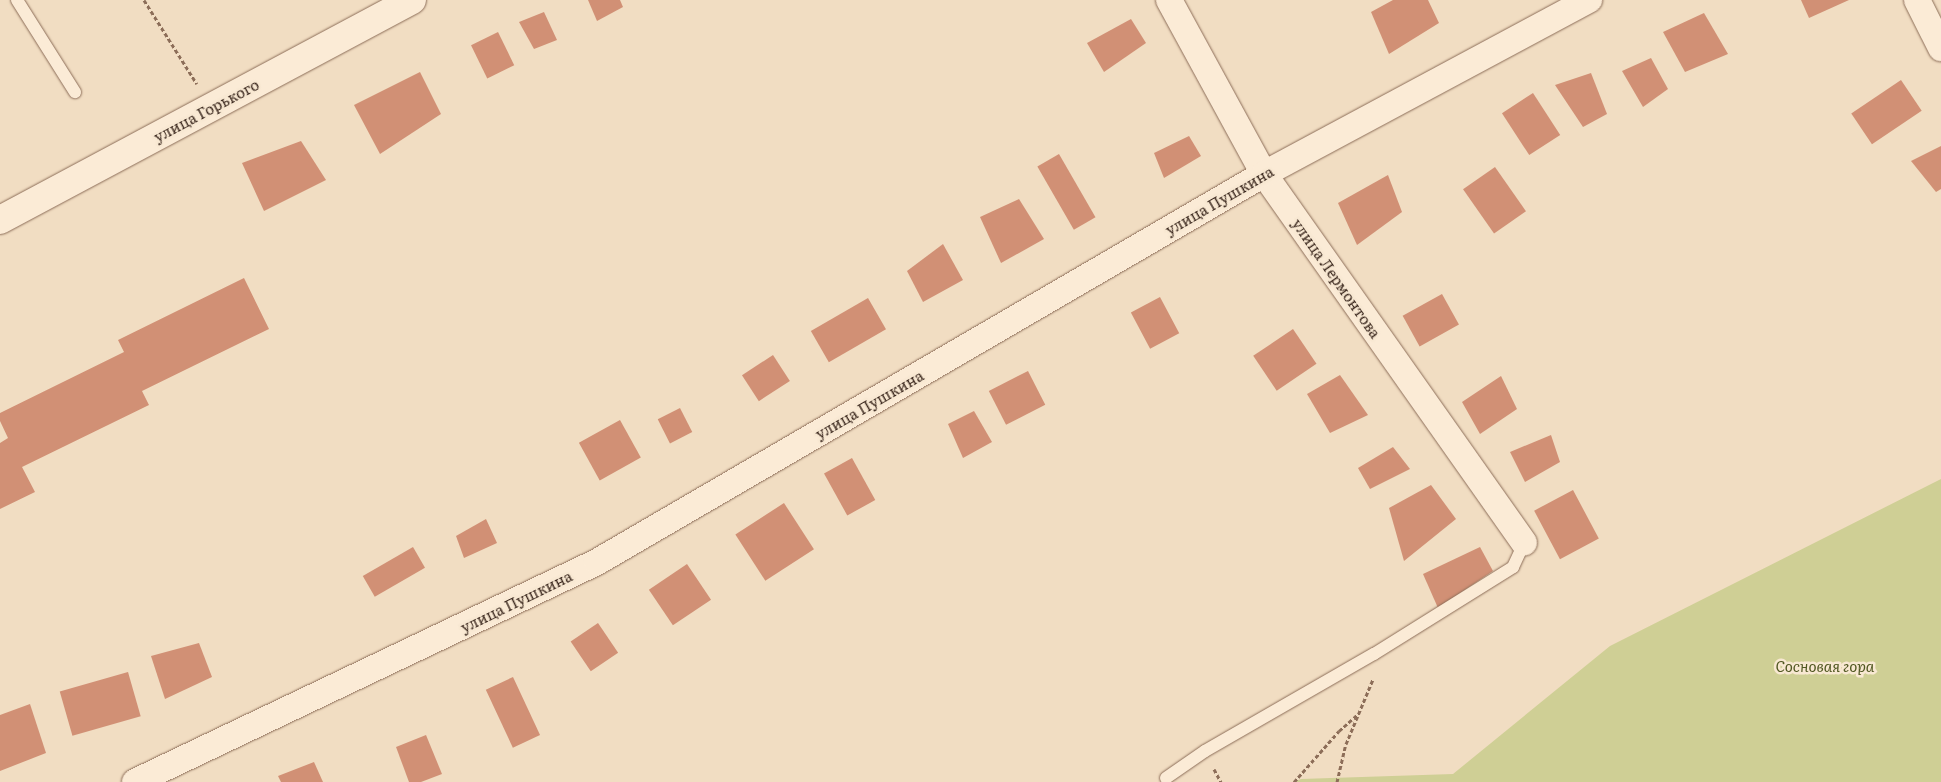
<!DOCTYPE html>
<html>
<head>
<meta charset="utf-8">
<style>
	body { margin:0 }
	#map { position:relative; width:1941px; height:782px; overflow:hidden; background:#f1ddc2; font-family:Literata,serif }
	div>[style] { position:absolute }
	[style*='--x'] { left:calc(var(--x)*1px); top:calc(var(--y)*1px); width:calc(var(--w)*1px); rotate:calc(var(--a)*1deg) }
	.green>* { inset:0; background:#cfcf95 }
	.building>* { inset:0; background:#d19075; transform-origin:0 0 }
	.path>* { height:3px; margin-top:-1.5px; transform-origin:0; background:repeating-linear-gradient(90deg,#8c6d58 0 4px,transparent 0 6.5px) }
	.roads { filter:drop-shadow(0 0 1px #8c6d58) drop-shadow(0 0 1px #8c6d58) }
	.lane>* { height:12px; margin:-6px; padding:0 6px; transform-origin:6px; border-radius:6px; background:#fbebd6 }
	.street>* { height:26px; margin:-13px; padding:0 13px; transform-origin:13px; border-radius:13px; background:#fbebd6 }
	.secondary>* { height:28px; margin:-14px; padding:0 14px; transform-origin:14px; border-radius:14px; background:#fbebd6 }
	span { translate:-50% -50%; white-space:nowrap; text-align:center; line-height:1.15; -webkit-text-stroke:5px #f8e8d2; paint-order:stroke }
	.street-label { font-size:15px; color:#3a271d }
	.park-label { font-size:15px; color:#515822; font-style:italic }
</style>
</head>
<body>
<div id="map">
	<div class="green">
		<div style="clip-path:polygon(1941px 479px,1941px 782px,1294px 782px,1301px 779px,1453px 774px,1610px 646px)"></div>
	</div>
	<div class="building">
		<div style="clip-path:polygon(588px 0,620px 0,623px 7px,597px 21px)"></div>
		<div style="clip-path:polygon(1393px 0,1428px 0,1439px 23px,1389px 54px,1371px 12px)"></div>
		<div style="clip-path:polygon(1801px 0,1849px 0,1809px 18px)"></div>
		<div style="clip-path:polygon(544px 12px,557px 40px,534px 49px,519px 22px)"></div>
		<div style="clip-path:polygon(1704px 13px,1728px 54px,1685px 72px,1663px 32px)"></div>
		<div style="clip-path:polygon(1131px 19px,1146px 43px,1104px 72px,1087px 43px)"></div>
		<div style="left:498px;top:32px;width:37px;height:30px;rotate:64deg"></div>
		<div style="clip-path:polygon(1651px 58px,1668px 89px,1643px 107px,1622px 71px)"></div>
		<div style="clip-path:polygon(420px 72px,441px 114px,380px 154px,354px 105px)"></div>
		<div style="clip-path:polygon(1591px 73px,1607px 114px,1583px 127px,1555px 85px)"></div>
		<div style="left:1901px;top:80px;width:37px;height:60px;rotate:56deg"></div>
		<div style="left:1533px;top:93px;width:50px;height:37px;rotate:57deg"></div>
		<div style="clip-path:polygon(1189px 136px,1201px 156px,1164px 178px,1154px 153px)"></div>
		<div style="clip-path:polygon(301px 141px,326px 180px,264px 211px,242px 163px)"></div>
		<div style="clip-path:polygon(1941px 146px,1941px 189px,1936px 192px,1911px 161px)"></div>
		<div style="left:1059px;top:154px;width:73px;height:25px;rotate:60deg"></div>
		<div style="left:1495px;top:167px;width:54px;height:39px;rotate:55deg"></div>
		<div style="clip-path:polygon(1388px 175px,1402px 212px,1357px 245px,1338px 203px)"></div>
		<div style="clip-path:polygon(1019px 199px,1044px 239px,1001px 263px,980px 217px)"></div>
		<div style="clip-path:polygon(943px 244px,963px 280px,923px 302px,907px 271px)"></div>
		<div style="clip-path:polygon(244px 278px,269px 329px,142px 391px,149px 405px,22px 467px,35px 492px,0 509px,0 443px,8px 438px,0 421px,0 413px,124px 352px,118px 340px)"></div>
		<div style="left:1442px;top:294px;width:35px;height:45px;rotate:61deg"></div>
		<div style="left:1160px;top:297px;width:41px;height:33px;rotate:62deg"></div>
		<div style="left:868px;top:298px;width:36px;height:66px;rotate:60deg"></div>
		<div style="left:1293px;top:329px;width:42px;height:48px;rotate:56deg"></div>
		<div style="left:773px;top:355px;width:31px;height:37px;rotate:57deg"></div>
		<div style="left:1028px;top:371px;width:38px;height:44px;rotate:63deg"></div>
		<div style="clip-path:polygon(1340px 375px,1368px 415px,1330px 433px,1307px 394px)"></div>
		<div style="clip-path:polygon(1501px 376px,1517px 409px,1480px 434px,1462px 402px)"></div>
		<div style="left:680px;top:408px;width:27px;height:25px;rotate:63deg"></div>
		<div style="clip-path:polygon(974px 411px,992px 442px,963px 458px,948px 424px)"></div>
		<div style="left:620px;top:420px;width:43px;height:47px;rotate:61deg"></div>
		<div style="clip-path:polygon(1551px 435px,1560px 462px,1525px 482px,1510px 452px)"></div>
		<div style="clip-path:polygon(1393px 447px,1410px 469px,1370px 489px,1358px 468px)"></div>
		<div style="left:852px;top:458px;width:48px;height:32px;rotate:61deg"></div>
		<div style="clip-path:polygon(1431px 485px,1456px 519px,1404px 561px,1389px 508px)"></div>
		<div style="left:1573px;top:490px;width:55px;height:44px;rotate:62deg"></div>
		<div style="left:784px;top:503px;width:55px;height:58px;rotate:57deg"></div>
		<div style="clip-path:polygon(486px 519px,497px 543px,464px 558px,456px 536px)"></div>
		<div style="left:413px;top:547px;width:24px;height:58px;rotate:60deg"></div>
		<div style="clip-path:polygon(1480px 547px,1493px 571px,1438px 608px,1423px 574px)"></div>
		<div style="left:687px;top:564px;width:43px;height:46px;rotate:56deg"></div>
		<div style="left:598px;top:623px;width:36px;height:33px;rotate:56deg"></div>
		<div style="clip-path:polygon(199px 643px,212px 677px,165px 699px,151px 656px)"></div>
		<div style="left:128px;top:672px;width:46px;height:71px;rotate:74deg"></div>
		<div style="left:513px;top:677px;width:64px;height:30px;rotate:65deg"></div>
		<div style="clip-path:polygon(30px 704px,46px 753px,0 771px,0 715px)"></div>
		<div style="clip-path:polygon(426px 735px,442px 774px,421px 782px,409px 782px,396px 747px)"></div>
		<div style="clip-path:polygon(314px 762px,323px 782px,281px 782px,278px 776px)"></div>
	</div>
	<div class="path">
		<div style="--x:144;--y:0;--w:99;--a:57.8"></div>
		<div style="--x:1214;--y:769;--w:15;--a:62"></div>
		<div style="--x:1294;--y:782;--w:68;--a:-48.6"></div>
		<div style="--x:1339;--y:731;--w:25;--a:-42"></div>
		<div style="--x:1337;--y:782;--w:39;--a:-77"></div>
		<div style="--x:1346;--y:744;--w:70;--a:-67.4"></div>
	</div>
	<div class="roads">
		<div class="lane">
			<div style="--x:17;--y:0;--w:109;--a:57.8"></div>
			<div style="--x:1166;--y:778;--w:47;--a:-34.7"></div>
			<div style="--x:1205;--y:751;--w:195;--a:-29.9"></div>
			<div style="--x:1374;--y:654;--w:164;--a:-32"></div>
			<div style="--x:1513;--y:567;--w:26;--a:-65"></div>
		</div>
		<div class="street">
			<div style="--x:1169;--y:0;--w:198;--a:61.4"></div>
			<div style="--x:1264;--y:174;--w:451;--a:54.8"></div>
			<div style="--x:1917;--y:0;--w:54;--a:63.4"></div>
			<div style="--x:135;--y:782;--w:512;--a:-25.46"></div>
			<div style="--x:597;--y:562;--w:772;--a:-30.19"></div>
			<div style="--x:1264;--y:174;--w:369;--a:-28.2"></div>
		</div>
		<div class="secondary">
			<div style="--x:0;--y:220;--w:467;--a:-28.1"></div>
		</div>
	</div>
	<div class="street-label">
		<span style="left:206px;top:110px;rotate:-28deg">улица Горького</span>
		<span style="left:1219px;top:200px;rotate:-30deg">улица Пушкина</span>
		<span style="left:1337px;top:278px;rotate:55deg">улица Лермонтова</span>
		<span style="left:869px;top:404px;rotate:-30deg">улица Пушкина</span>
		<span style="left:516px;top:601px;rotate:-26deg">улица Пушкина</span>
	</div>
	<div class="park-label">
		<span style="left:1825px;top:666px">Сосновая гора</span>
	</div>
</div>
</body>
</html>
